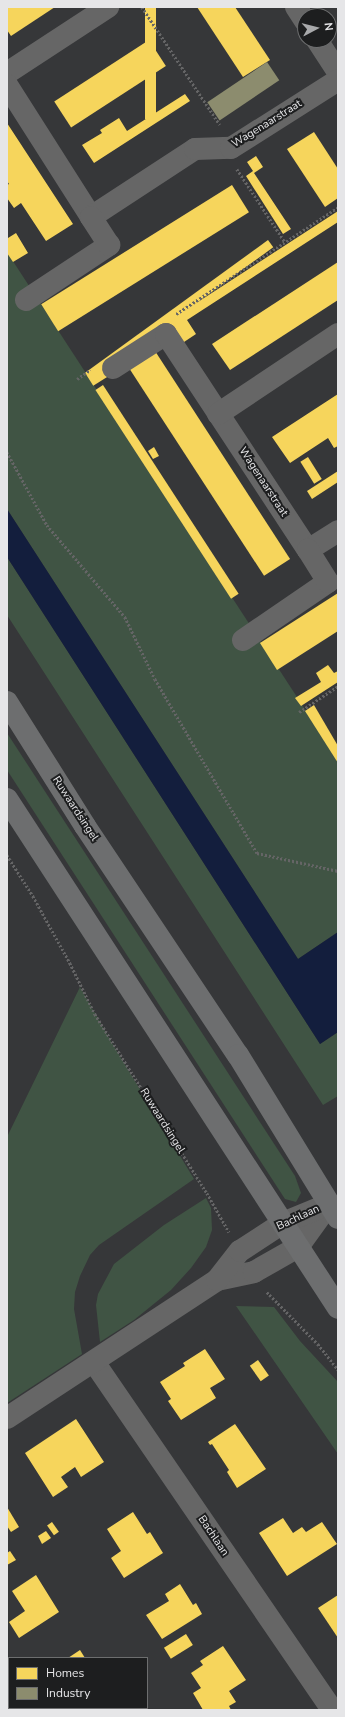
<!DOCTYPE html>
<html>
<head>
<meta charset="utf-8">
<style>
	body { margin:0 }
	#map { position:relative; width:345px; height:1717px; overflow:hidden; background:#363739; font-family:"Nunito Sans",sans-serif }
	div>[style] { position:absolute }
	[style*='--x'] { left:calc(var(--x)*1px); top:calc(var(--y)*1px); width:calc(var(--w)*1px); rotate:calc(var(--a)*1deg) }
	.green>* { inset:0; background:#405444 }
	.water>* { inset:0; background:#131e3d }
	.homes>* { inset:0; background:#f6d55c; transform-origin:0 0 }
	.industry>* { inset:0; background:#8c8c6e; transform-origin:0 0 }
	.path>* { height:2.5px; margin-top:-1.25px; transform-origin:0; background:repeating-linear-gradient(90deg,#656566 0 2px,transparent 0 4px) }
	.minor>* { height:22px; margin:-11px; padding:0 11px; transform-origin:11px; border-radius:11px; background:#666 }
	.major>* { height:22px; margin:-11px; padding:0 11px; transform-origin:11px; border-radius:11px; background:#6d6e6f }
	span { translate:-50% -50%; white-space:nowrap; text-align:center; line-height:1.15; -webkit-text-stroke:4px #1d1e1f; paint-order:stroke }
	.street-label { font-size:11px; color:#e6e6e8 }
	.frame { position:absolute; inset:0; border:8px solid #e6e6e8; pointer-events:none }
	.legend { position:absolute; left:8px; top:1657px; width:140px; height:52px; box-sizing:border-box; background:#1d1e1f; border:1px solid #6d6e6f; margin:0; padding:5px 7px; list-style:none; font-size:12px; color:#e6e6e8 }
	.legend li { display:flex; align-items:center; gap:8px; height:20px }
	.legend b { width:20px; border:1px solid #6d6e6f }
	.north { position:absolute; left:297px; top:8px; width:40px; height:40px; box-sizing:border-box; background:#1d1e1f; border:1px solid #6d6e6f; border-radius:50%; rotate:83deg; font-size:11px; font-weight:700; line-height:16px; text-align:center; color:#e6e6e8 }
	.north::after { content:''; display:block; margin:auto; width:14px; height:18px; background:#a8a9ab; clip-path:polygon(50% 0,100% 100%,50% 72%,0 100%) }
</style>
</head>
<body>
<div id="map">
	<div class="green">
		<div style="clip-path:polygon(7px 252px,338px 760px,338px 932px,298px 959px,7px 509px)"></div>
		<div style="clip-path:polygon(7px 557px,320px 1044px,338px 1032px,338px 1096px,323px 1105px,7px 615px)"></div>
		<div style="clip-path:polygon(7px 733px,295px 1176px,301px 1193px,296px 1202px,285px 1199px,7px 770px)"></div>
		<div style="clip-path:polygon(80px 987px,112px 1043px,194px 1179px,99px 1245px,90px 1255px,80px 1276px,75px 1292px,74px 1309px,82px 1354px,7px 1403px,7px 1137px)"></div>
		<div style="clip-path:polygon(206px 1198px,211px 1208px,212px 1230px,206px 1247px,191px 1268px,171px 1290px,134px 1320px,100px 1342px,96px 1305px,98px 1294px,114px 1264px,164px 1225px)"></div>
		<div style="clip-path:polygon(236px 1306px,274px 1307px,300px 1341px,338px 1382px,338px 1454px)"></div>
	</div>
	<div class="water">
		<div style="clip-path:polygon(7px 509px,298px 959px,338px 932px,338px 1032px,320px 1044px,7px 557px)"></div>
	</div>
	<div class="homes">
		<div style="clip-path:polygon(7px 7px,55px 7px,11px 36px,7px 30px)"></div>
		<div style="left:145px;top:7px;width:11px;height:112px"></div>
		<div style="clip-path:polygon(197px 7px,235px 7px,270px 60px,243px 77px)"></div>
		<div style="left:149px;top:40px;width:31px;height:113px;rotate:57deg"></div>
		<div style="clip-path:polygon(185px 94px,190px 101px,94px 163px,82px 145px,102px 133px,100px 130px,119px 118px,127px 131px)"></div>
		<div style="clip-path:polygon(7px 123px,73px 224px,46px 241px,21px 203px,14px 208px,7px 198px,7px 185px,9px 184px,7px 181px)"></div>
		<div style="clip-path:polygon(314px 132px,338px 169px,338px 198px,325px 207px,287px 149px)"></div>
		<div style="clip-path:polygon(256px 156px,263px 167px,254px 173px,291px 229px,283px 234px,246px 176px,253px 171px,247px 162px)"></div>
		<div style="left:232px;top:185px;width:32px;height:225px;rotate:58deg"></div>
		<div style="clip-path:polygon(338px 211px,338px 222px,187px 320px,196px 334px,181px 344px,167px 322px)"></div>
		<div style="clip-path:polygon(16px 233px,28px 253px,13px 262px,7px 253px,7px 236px,8px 238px)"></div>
		<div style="left:268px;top:240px;width:9px;height:226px;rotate:54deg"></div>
		<div style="clip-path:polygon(338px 262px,338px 300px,230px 370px,212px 344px)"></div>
		<div style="left:155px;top:351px;width:248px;height:31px;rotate:57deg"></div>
		<div style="left:105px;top:363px;width:13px;height:22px;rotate:58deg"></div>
		<div style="left:103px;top:385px;width:249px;height:9px;rotate:57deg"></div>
		<div style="clip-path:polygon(338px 394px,338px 446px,334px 448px,328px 438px,290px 463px,272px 437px)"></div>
		<div style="clip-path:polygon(154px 447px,159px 456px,153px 459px,148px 451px)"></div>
		<div style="left:308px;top:457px;width:26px;height:9px;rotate:58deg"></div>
		<div style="clip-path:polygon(338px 471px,338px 482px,312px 499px,307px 491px)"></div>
		<div style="clip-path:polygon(338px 593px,338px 631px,277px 670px,260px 643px)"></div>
		<div style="clip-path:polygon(328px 665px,334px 673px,338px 671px,338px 682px,301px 706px,295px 698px,321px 682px,316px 673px)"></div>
		<div style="clip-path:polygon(314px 705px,338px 746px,338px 763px,305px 711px)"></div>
		<div style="clip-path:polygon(205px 1349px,225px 1379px,210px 1388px,216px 1398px,181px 1420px,168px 1401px,171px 1399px,160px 1382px,185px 1366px,183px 1363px)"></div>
		<div style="left:258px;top:1360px;width:19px;height:10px;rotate:55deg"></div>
		<div style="clip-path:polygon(76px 1419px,104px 1462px,81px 1477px,75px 1467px,61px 1477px,68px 1487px,53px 1497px,25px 1453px)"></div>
		<div style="clip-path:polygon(235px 1424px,266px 1469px,237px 1488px,227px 1472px,229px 1470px,212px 1444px,210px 1445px,208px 1442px)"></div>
		<div style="clip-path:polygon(7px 1507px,19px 1527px,11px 1532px,7px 1526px)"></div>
		<div style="clip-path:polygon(133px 1512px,147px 1534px,150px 1532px,163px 1553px,124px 1578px,111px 1558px,121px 1551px,107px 1529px)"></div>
		<div style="clip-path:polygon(283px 1518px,293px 1533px,302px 1527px,306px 1532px,322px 1522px,337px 1544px,287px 1576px,259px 1533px)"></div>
		<div style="left:52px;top:1522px;width:12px;height:6px;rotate:55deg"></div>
		<div style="clip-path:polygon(46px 1531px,51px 1538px,42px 1544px,38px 1536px)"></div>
		<div style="clip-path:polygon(10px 1551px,16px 1560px,7px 1565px,7px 1553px)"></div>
		<div style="clip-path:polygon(36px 1575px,59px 1612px,19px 1638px,9px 1622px,25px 1611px,12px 1591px)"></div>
		<div style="clip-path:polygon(180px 1584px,193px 1605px,196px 1603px,202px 1614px,162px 1639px,146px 1615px,169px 1601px,165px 1594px)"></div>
		<div style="clip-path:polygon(338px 1595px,338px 1638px,318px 1608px)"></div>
		<div style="left:186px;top:1634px;width:13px;height:26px;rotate:58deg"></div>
		<div style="clip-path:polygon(223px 1646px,246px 1680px,229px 1691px,236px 1702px,229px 1706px,231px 1710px,203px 1710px,193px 1693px,201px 1688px,191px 1673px,203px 1665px,200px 1661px)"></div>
		<div style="clip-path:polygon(80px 1650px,85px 1658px,68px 1658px)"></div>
	</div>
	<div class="industry">
		<div style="left:267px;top:62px;width:22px;height:72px;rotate:56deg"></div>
	</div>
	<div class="path">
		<div style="--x:142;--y:7;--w:141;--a:56.5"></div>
		<div style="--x:237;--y:169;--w:87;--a:56.7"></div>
		<div style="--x:176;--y:314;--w:194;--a:-33.4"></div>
		<div style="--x:77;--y:379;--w:16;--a:-35"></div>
		<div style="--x:7;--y:452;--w:83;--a:61.3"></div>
		<div style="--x:47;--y:525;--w:121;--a:49.7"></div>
		<div style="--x:125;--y:617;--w:69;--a:64.2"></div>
		<div style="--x:155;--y:679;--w:202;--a:59.6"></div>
		<div style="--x:257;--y:853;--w:83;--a:12.5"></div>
		<div style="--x:299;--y:712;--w:47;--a:-33.7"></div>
		<div style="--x:7;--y:855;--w:49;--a:57.6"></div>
		<div style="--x:33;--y:896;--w:77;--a:61.1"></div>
		<div style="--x:70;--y:963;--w:57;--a:63.9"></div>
		<div style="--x:95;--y:1014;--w:211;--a:58"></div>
		<div style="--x:207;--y:1193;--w:45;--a:60.6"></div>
		<div style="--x:267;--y:1292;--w:73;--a:45.6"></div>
		<div style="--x:318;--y:1344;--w:33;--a:52"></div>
	</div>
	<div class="minor">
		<div style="--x:296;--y:7;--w:17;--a:57"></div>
		<div style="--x:317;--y:40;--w:38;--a:57"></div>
		<div style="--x:7;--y:73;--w:121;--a:-33.2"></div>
		<div style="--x:7;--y:85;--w:156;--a:57.5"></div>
		<div style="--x:91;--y:217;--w:124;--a:-33.2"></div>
		<div style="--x:195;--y:149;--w:36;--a:-2"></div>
		<div style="--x:231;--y:148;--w:127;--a:-32.4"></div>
		<div style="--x:26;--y:300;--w:100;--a:-33.5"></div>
		<div style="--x:109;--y:245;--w:33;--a:-123"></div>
		<div style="--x:113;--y:368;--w:63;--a:-32.7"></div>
		<div style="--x:166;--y:334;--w:258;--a:56.7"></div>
		<div style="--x:308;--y:550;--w:36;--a:-32"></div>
		<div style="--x:218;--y:414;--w:144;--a:-33.7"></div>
		<div style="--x:243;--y:640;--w:103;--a:-34.3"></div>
		<div style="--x:328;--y:582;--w:38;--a:-122"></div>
		<div style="--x:217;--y:1280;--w:38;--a:-12"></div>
		<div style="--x:254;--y:1272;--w:51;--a:-29.6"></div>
		<div style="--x:298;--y:1247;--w:53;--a:-54.2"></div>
		<div style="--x:94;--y:1362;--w:422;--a:55.6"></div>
		<div style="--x:7;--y:1418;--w:251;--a:-33.3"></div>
		<div style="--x:217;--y:1280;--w:37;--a:-52"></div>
		<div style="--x:240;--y:1251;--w:51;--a:-33.1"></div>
		<div style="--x:283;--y:1223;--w:50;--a:-22.4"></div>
		<div style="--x:7;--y:1694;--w:4;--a:63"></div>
	</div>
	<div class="major">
		<div style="--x:7;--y:702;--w:146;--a:57.8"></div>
		<div style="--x:85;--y:826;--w:275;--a:56.3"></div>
		<div style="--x:238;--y:1055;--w:191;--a:58.5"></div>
		<div style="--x:7;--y:799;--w:607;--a:56.96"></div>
	</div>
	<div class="street-label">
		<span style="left:267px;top:124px;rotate:-32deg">Wagenaarstraat</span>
		<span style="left:263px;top:482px;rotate:57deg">Wagenaarstraat</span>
		<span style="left:75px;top:809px;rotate:57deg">Ruwaardsingel</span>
		<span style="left:162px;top:1121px;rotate:58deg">Ruwaardsingel</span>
		<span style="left:298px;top:1218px;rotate:-25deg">Bachlaan</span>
		<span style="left:213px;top:1536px;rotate:56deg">Bachlaan</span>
	</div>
	<div class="frame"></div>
	<ul class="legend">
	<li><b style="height:11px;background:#f6d55c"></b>Homes</li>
	<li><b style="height:11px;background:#8c8c6e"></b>Industry</li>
	</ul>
	<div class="north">N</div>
</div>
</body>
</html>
